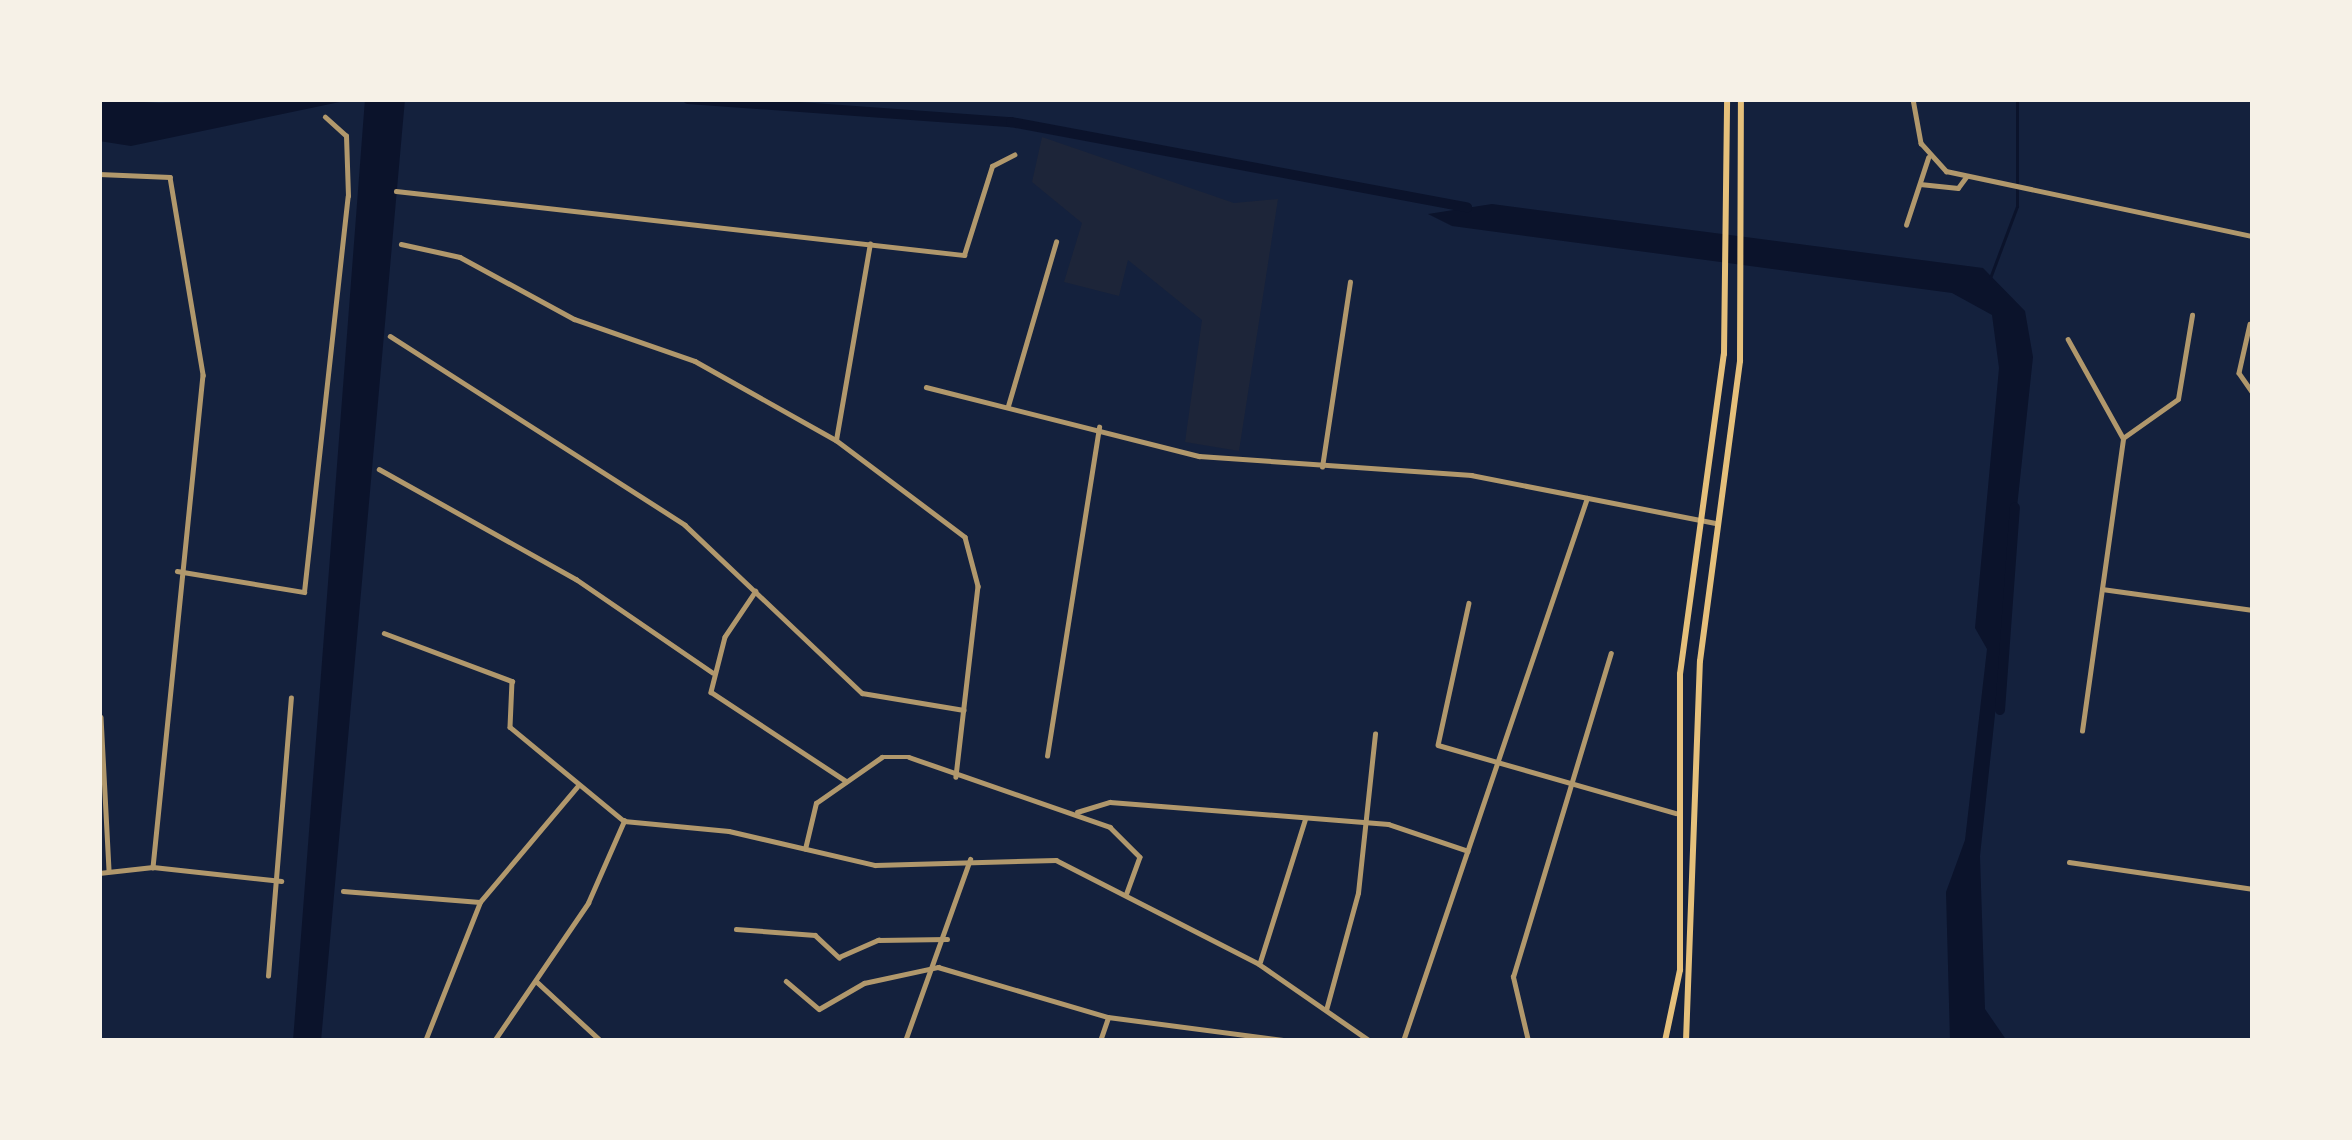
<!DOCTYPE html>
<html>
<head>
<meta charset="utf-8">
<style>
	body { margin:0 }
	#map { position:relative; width:2352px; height:1140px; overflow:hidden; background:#14213d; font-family:"Varela Round",sans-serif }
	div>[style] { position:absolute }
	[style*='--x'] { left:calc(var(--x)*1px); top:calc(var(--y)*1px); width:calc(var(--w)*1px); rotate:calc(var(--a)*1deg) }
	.green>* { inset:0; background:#1d2539 }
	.water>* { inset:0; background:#0b132b }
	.stream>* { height:3px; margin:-1.5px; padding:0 1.5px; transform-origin:1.5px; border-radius:1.5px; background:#0b132b }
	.canal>* { height:10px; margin:-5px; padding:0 5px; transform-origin:5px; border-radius:5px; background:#0b132b }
	.minor>* { height:4.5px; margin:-2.25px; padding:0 2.25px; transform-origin:2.25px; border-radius:2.25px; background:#b1986c }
	.secondary>* { height:6px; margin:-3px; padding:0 3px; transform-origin:3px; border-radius:3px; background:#e5c07b }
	span { translate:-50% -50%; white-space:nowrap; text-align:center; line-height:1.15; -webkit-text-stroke:12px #f6f1e7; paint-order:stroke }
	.frame { position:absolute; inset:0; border:102px solid #f6f1e7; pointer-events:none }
</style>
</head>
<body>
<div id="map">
	<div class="green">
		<div style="clip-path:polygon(1042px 137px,1234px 203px,1278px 199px,1239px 451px,1185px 442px,1202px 320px,1128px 260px,1119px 296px,1064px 282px,1082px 223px,1032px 182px)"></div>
	</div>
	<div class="water">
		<div style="clip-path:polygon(99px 99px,158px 103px,354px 99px,131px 146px,99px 141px)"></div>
		<div style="clip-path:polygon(365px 99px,405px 99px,321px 1041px,293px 1041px)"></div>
		<div style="clip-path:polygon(1492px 204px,1983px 268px,2025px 311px,2033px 357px,1980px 856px,1985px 1009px,2007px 1041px,1950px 1041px,1946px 892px,1965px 840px,1987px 649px,1975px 628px,1999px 368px,1992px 315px,1952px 293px,1452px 226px,1428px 214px)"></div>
	</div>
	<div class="stream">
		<div style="--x:1990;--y:278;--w:77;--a:-69.4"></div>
		<div style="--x:2017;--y:206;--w:107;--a:-90"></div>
	</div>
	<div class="canal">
		<div style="--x:688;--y:99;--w:324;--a:4.1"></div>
		<div style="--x:1011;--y:122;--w:464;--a:10.6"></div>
		<div style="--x:2000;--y:710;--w:203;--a:-85.8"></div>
	</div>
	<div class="minor">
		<div style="--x:1913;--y:99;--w:45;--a:79.7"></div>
		<div style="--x:1921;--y:143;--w:38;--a:48"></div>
		<div style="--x:1946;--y:171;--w:314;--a:12"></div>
		<div style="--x:99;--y:174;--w:71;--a:2.4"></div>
		<div style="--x:170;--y:177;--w:201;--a:80.5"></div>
		<div style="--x:203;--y:375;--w:495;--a:95.8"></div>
		<div style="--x:1920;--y:184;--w:38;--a:6"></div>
		<div style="--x:1958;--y:188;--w:14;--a:-54"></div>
		<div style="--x:396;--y:191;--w:572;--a:6.43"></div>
		<div style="--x:964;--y:255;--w:93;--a:-72.5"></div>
		<div style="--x:992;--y:166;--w:25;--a:-27"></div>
		<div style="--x:1906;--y:225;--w:71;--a:-71.8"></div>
		<div style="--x:401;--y:244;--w:60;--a:12.4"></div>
		<div style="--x:460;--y:257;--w:130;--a:28.5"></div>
		<div style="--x:574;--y:319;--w:128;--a:19.1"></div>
		<div style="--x:695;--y:361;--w:162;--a:29.3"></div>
		<div style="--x:836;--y:440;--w:161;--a:36.9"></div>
		<div style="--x:965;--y:537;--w:51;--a:75.1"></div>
		<div style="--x:978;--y:586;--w:192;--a:96.6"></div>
		<div style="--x:2250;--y:324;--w:50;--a:102.7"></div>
		<div style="--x:2239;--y:373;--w:24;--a:55"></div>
		<div style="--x:390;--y:336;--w:350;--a:32.6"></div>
		<div style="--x:685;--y:525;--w:244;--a:43.5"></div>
		<div style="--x:862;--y:693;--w:103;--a:9.5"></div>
		<div style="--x:2068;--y:339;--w:113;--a:60.9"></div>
		<div style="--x:926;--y:387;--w:282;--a:14.2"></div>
		<div style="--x:1199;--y:456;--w:273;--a:4"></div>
		<div style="--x:1471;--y:475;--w:250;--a:11.1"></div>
		<div style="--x:1008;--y:406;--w:171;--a:-73.7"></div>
		<div style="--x:836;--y:440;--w:199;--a:-80.2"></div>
		<div style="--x:1322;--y:467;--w:187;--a:-81.4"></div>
		<div style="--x:379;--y:469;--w:226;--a:29.2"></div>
		<div style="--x:576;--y:579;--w:165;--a:34.4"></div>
		<div style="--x:177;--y:571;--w:129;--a:9.4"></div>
		<div style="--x:304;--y:592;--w:398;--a:-83.7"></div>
		<div style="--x:348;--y:196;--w:60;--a:-91.9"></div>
		<div style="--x:346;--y:136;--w:28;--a:-138"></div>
		<div style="--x:2102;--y:589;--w:152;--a:7.9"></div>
		<div style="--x:756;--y:591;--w:55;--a:124"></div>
		<div style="--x:725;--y:637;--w:57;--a:104.3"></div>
		<div style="--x:711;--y:692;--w:162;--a:33.4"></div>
		<div style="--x:1469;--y:603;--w:145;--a:102.3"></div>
		<div style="--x:1438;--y:745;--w:247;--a:16"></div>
		<div style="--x:384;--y:633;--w:137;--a:20.6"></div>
		<div style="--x:512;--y:681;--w:46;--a:92.5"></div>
		<div style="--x:510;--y:727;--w:148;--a:39.5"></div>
		<div style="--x:624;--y:821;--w:105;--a:5.4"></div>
		<div style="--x:729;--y:831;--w:150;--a:13.1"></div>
		<div style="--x:875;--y:865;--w:181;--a:-1.6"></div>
		<div style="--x:1056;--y:860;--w:228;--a:27.1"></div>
		<div style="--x:1259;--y:964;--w:135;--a:34.7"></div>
		<div style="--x:101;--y:717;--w:154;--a:87"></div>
		<div style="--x:2082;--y:731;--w:296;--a:-82"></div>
		<div style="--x:2123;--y:438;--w:67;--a:-35.3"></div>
		<div style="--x:2178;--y:399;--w:85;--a:-80.5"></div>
		<div style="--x:1047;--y:756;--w:333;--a:-81"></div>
		<div style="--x:1077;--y:812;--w:34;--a:-17"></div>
		<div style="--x:1110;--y:802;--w:279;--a:4.5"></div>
		<div style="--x:1388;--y:824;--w:84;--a:18.6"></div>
		<div style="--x:805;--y:849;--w:47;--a:-76.6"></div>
		<div style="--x:816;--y:803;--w:80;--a:-34.9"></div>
		<div style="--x:882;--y:757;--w:27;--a:0"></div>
		<div style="--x:909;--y:757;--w:213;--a:19.2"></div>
		<div style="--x:1110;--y:827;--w:42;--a:45"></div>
		<div style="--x:1140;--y:857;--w:38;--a:110"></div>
		<div style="--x:2069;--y:862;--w:186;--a:8.3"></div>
		<div style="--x:99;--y:873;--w:54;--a:-6.3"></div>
		<div style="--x:153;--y:867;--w:129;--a:6.2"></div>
		<div style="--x:343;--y:891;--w:137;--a:4.6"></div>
		<div style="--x:480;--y:902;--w:150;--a:-49.9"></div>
		<div style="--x:736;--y:929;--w:79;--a:4.3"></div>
		<div style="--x:815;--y:935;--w:33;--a:43"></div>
		<div style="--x:839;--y:957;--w:43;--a:-23.6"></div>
		<div style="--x:878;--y:940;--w:69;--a:-0.8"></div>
		<div style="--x:1260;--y:962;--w:150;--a:-72.5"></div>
		<div style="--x:268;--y:976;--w:279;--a:-85.3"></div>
		<div style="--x:536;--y:981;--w:88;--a:42.7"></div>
		<div style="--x:786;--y:981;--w:43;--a:40.3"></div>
		<div style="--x:819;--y:1009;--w:52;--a:-30"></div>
		<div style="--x:864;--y:983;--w:76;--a:-12.2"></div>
		<div style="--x:938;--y:967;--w:177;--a:16.4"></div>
		<div style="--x:1108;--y:1017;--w:184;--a:7.5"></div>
		<div style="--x:1326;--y:1010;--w:121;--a:-74.7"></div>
		<div style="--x:1358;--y:893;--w:160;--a:-83.9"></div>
		<div style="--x:425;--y:1041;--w:149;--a:-68.4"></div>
		<div style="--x:494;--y:1041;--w:167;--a:-55.7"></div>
		<div style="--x:588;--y:903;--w:90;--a:-66.3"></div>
		<div style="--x:905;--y:1041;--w:193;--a:-70.3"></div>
		<div style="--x:1100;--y:1041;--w:24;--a:-71"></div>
		<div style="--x:1403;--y:1041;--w:573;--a:-71.28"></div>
		<div style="--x:1528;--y:1041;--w:66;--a:-103.2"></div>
		<div style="--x:1513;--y:977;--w:338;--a:-73.2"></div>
	</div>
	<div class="secondary">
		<div style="--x:1665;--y:1041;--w:73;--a:-78.1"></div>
		<div style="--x:1680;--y:970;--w:296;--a:-90"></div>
		<div style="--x:1680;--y:674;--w:323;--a:-82.2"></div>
		<div style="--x:1724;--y:354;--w:255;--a:-89.3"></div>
		<div style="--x:1686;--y:1041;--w:380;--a:-87.9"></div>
		<div style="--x:1700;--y:661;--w:303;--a:-82.4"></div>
		<div style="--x:1740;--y:361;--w:262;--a:-89.8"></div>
	</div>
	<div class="frame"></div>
</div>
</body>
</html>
